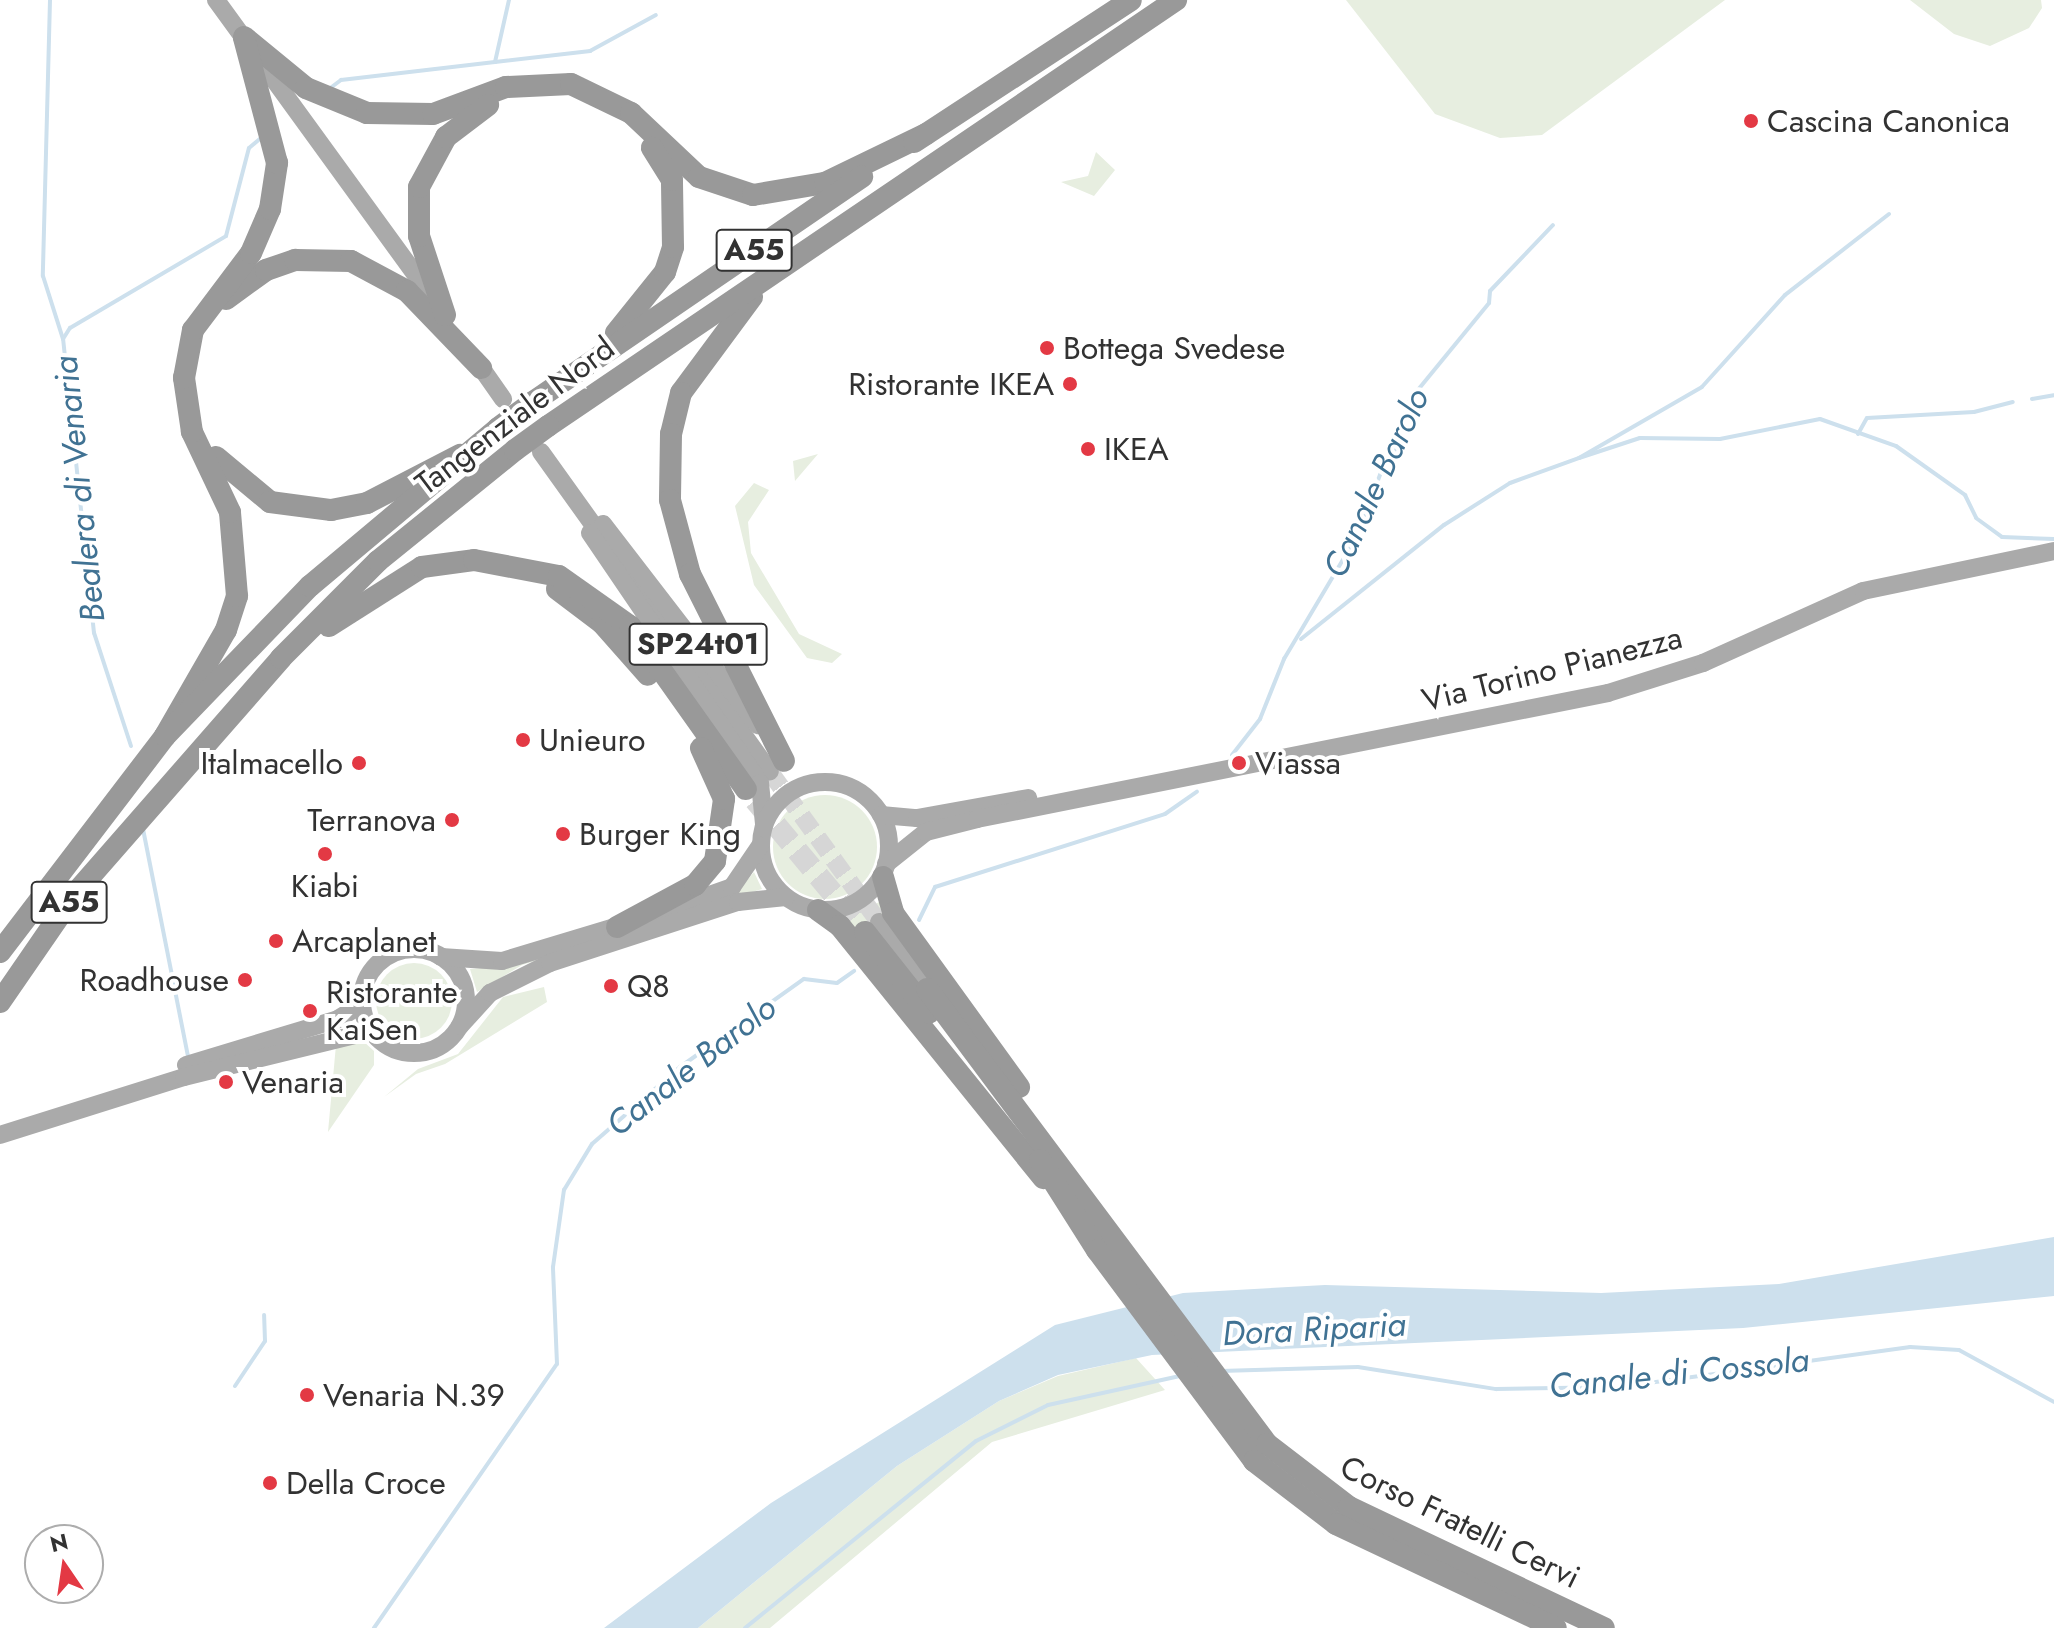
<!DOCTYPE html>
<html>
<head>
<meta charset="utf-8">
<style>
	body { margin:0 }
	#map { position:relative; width:2054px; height:1628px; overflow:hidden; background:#fff; font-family:Jost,sans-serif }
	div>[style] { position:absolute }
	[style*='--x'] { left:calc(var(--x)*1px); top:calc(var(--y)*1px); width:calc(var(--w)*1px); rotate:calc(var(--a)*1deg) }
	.green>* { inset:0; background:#e7eee0 }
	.round { border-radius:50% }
	.water>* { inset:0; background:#cde0ed }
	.stream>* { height:4px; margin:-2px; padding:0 2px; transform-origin:2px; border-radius:2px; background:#cde0ed }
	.major-tunnel>* { height:18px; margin-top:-9px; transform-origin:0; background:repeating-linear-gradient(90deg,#d6d6d6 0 18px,transparent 0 27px) }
	.highway-tunnel>* { height:22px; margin-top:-11px; transform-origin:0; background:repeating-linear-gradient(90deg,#d6d6d6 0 22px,transparent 0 33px) }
	.major>* { height:18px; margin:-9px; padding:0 9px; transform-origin:9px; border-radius:9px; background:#aaa }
	.major>.ring { margin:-9px; padding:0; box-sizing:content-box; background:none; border:18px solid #aaa; border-radius:50% }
	.highway>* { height:22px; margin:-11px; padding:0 11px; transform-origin:11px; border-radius:11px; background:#999 }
	.highway-bridge>* { height:22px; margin:-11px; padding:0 11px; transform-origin:11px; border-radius:11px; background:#999 }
	.dots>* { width:22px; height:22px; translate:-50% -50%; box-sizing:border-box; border:4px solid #fff; border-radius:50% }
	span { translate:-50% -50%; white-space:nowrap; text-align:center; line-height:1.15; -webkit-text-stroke:8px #fff; paint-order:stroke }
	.shield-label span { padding:2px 6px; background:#fff; border:2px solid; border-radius:6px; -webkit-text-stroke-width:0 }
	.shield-label { font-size:30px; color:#323232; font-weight:700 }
	.poi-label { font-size:32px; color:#323232 }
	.left { translate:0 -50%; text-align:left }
	.right { translate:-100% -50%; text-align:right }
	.street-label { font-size:32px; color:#323232 }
	.water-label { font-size:34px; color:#407293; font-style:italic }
	.north { position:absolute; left:24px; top:1524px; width:80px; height:80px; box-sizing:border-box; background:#fff; border:2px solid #adadad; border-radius:50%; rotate:347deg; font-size:22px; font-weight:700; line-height:32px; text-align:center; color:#323232 }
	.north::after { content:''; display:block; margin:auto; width:28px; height:36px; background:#e33944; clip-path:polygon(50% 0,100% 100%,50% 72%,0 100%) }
</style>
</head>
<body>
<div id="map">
	<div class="green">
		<div style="clip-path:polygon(1346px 0,1725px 0,1542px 135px,1500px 138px,1435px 114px)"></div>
		<div style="clip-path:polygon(1910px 0,2041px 0,2042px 8px,2029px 28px,1990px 46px,1954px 34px)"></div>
		<div style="clip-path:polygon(1096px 152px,1115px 170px,1094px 196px,1061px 182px,1088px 176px)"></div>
		<div style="clip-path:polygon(818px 454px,795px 481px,793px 461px)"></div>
		<div style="clip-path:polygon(754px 483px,769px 490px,748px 522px,751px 553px,799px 634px,842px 654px,832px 663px,807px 658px,754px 585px,735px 506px)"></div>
		<div class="round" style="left:773px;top:795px;width:104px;height:104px"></div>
		<div style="clip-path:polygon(754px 872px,762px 889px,522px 965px,477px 992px,470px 969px,506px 966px,744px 884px)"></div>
		<div style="clip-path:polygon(881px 901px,886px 915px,856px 935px,842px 922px)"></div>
		<div class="round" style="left:376px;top:963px;width:76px;height:76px"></div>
		<div style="clip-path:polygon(544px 987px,547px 1002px,445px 1064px,416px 1074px,384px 1097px,418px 1069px,458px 1054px,503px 997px)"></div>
		<div style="clip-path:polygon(363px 1041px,374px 1051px,374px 1065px,328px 1132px,336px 1045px)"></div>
		<div style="clip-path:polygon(1136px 1358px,1165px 1390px,992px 1442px,770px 1628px,698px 1628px,897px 1466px,999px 1401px,1058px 1376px)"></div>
	</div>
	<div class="water">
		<div style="clip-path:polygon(2054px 1237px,2054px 1296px,1743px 1328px,1152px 1355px,1058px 1375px,999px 1401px,897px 1466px,698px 1628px,604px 1628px,771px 1503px,1055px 1325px,1183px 1293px,1325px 1285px,1601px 1293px,1779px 1284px)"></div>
	</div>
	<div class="stream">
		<div style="--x:50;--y:0;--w:276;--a:91.5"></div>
		<div style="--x:43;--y:276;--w:66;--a:72.4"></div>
		<div style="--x:495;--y:62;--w:96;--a:-6.6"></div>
		<div style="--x:590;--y:51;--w:75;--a:-28.6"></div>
		<div style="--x:329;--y:89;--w:15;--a:-37"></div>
		<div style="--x:341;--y:80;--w:155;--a:-6.7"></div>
		<div style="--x:495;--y:62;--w:64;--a:-77.3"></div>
		<div style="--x:1889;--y:214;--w:132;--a:142.1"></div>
		<div style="--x:1785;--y:295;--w:124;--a:132.1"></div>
		<div style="--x:1702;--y:387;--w:142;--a:150"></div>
		<div style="--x:1579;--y:458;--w:64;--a:-18.2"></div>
		<div style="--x:1640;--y:438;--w:80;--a:0.7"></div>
		<div style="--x:1720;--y:439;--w:102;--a:-11.3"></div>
		<div style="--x:1820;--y:419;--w:81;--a:19.6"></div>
		<div style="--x:1896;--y:446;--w:85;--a:35.4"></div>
		<div style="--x:1965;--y:495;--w:25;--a:64"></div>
		<div style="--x:1976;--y:518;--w:32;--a:36"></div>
		<div style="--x:2002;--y:537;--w:52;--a:2.2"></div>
		<div style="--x:2032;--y:399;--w:22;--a:-10"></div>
		<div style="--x:1858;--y:434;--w:18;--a:-61"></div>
		<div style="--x:1867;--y:418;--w:107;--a:-3.2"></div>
		<div style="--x:1974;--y:412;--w:40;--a:-14.4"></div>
		<div style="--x:1301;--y:639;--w:183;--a:-38.6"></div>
		<div style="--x:1444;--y:525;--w:78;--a:-32.5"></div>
		<div style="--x:1510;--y:483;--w:73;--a:-19.9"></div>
		<div style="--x:131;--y:746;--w:119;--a:-108.1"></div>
		<div style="--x:94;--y:633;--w:296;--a:-96"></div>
		<div style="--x:63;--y:339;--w:13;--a:-58"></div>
		<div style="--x:70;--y:328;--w:181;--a:-30.5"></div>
		<div style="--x:226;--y:236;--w:91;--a:-75.4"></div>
		<div style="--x:249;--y:148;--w:17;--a:-40"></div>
		<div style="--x:1232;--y:755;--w:46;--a:-52.1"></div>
		<div style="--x:1260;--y:719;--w:65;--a:-68.2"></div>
		<div style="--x:1284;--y:659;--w:143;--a:-59.3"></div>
		<div style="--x:1357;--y:536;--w:82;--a:-69.4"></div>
		<div style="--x:1386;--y:459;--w:16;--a:-45"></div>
		<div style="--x:1397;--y:448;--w:47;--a:-76.6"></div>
		<div style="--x:1408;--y:402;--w:128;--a:-50.7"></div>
		<div style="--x:1489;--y:303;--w:12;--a:-85"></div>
		<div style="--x:1490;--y:291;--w:91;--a:-46.3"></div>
		<div style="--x:143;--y:829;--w:232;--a:78.8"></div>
		<div style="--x:919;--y:920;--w:37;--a:-64"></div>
		<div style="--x:935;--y:887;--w:241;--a:-17.6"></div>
		<div style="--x:1165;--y:814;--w:39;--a:-35"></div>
		<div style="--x:1220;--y:1371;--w:138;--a:-1.7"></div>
		<div style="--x:1358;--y:1367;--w:140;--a:9.1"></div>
		<div style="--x:1496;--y:1389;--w:123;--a:-0.9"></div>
		<div style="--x:1619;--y:1387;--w:294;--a:-7.8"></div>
		<div style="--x:1910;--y:1347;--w:49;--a:3.5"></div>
		<div style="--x:1959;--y:1350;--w:108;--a:28.7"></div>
		<div style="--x:235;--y:1386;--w:54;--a:-56.3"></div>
		<div style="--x:265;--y:1341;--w:26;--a:-92"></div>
		<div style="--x:374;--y:1628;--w:321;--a:-55.3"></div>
		<div style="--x:557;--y:1364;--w:97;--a:-92.4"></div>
		<div style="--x:553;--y:1267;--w:78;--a:-81.9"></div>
		<div style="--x:564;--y:1190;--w:54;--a:-58.7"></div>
		<div style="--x:592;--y:1144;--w:117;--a:-41.2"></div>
		<div style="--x:680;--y:1067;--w:152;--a:-35.4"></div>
		<div style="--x:804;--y:979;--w:33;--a:7"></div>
		<div style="--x:837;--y:983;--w:21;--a:-35"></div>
		<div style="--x:745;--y:1628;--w:297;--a:-39"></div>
		<div style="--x:976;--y:1441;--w:80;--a:-26.6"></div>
		<div style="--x:1048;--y:1405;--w:135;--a:-12.4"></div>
	</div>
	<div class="major-tunnel">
		<div style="--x:770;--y:772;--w:185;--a:54"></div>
	</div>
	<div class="highway-tunnel">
		<div style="--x:755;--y:800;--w:172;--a:50.2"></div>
	</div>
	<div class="major">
		<div style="--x:216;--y:0;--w:377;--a:54"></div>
		<div style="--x:475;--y:359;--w:49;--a:55"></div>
		<div style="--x:541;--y:452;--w:393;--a:54.4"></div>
		<div style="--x:603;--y:524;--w:254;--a:52.4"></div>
		<div style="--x:590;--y:533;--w:302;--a:55.8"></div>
		<div style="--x:760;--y:783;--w:41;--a:84.4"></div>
		<div class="ring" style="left:761px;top:782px;width:110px;height:110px"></div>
		<div style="--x:881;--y:815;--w:36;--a:5"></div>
		<div style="--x:917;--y:818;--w:113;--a:-10.2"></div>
		<div style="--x:886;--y:864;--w:51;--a:-38.7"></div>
		<div style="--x:926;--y:832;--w:53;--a:-14.3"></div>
		<div style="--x:977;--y:819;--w:643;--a:-11.29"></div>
		<div style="--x:1608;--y:693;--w:100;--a:-17.5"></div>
		<div style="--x:1703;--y:663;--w:175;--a:-24.2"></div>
		<div style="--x:1863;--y:591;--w:195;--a:-11.8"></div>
		<div style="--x:653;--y:915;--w:84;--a:-19.5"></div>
		<div style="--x:732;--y:887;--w:50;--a:-55.7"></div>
		<div style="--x:879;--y:922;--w:82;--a:54.4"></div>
		<div class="ring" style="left:362px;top:949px;width:86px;height:86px"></div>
		<div style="--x:441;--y:957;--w:61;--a:3.8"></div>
		<div style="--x:502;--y:961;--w:132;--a:-16.8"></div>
		<div style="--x:460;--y:1026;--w:45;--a:-47.7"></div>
		<div style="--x:490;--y:993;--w:67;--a:-26.6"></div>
		<div style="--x:550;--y:963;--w:198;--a:-18"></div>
		<div style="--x:738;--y:902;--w:48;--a:-5.9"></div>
		<div style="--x:186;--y:1065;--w:159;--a:-16.8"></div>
		<div style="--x:338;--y:1019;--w:28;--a:-32"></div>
		<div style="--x:0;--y:1135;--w:193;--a:-17.5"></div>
		<div style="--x:184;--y:1077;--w:193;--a:-13.8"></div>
	</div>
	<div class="highway">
		<div style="--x:244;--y:37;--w:80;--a:39.4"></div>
		<div style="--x:306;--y:88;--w:66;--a:22.3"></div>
		<div style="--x:367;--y:113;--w:66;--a:0.9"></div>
		<div style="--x:433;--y:114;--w:78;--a:-20.3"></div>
		<div style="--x:506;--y:87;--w:65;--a:-2.6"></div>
		<div style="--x:571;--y:84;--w:67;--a:25.8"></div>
		<div style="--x:631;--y:113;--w:93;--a:43.3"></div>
		<div style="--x:699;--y:177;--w:57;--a:18.4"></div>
		<div style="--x:753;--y:195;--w:73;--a:-9.5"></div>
		<div style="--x:825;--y:183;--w:112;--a:-25.9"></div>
		<div style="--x:914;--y:142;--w:259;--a:-33.2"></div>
		<div style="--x:752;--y:297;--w:119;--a:126.5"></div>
		<div style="--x:681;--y:393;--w:42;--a:103.7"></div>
		<div style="--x:671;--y:434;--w:66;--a:90.9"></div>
		<div style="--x:670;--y:500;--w:77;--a:74.9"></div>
		<div style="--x:690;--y:574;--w:209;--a:63.3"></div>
		<div style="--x:226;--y:299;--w:49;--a:-35.9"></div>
		<div style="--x:266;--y:270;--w:31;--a:-19"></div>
		<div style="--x:295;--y:260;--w:56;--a:1"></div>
		<div style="--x:351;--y:261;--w:64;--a:28.2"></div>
		<div style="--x:407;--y:291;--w:107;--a:46.1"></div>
		<div style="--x:445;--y:315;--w:83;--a:-108.2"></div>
		<div style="--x:419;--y:236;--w:49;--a:-90"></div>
		<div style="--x:419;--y:187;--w:57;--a:-61.6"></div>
		<div style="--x:446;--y:137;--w:53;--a:-37.3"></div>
		<div style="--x:616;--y:333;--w:78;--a:-51.2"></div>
		<div style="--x:665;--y:272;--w:26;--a:-72"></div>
		<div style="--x:673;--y:247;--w:67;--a:-90.9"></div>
		<div style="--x:672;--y:180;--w:38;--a:-122"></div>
		<div style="--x:533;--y:402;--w:399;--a:-34.4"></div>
		<div style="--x:548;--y:426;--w:759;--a:-34.15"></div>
		<div style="--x:216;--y:457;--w:70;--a:39.8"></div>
		<div style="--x:270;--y:502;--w:62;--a:7.5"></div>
		<div style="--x:331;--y:510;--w:37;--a:-11"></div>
		<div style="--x:367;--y:503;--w:105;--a:-27.3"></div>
		<div style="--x:557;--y:589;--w:56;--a:37.1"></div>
		<div style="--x:602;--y:623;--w:69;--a:48.5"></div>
		<div style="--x:329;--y:626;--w:110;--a:-32.4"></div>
		<div style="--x:422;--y:567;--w:52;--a:-7.7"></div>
		<div style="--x:474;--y:560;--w:86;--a:10.7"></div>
		<div style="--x:559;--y:576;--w:87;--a:35.2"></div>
		<div style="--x:630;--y:626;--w:200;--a:54.6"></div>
		<div style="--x:165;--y:736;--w:122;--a:-60.1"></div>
		<div style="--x:226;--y:630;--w:36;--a:-72"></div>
		<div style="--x:237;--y:596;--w:84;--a:-94.8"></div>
		<div style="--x:230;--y:512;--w:89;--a:-115.4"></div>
		<div style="--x:192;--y:432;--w:55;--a:-98.4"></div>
		<div style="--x:184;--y:378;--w:49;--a:-79.4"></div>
		<div style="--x:193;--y:330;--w:96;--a:-53"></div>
		<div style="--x:251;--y:253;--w:48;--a:-66.6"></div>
		<div style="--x:270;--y:209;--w:47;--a:-81.3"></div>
		<div style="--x:277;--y:163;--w:129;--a:-104.8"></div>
		<div style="--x:883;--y:877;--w:37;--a:74"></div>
		<div style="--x:893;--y:913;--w:215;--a:54.1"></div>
		<div style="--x:818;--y:910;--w:27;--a:36"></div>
		<div style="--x:840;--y:926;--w:324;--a:51.1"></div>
		<div style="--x:617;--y:927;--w:89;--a:-28.3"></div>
		<div style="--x:695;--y:885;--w:31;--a:-50"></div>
		<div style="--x:715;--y:861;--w:63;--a:-81.7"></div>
		<div style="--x:724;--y:799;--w:56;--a:-114.3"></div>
		<div style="--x:865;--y:932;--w:103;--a:51.7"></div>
		<div style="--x:0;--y:952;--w:272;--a:-52.6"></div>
		<div style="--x:165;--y:736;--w:209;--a:-46"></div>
		<div style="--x:310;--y:586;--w:246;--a:-40"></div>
		<div style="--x:927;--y:989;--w:568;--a:53.23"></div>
		<div style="--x:1267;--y:1444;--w:103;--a:37.5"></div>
		<div style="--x:1349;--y:1507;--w:282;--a:25.4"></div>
		<div style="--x:0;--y:1002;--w:129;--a:-55.4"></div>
		<div style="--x:73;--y:896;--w:316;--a:-48.8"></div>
		<div style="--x:281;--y:658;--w:137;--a:-45"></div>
		<div style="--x:378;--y:561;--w:176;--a:-39"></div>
		<div style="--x:1040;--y:1160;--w:107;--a:57.7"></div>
		<div style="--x:1097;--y:1250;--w:263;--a:53.3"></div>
		<div style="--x:1254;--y:1461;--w:103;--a:37.5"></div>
		<div style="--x:1336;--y:1524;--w:243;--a:25.3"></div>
	</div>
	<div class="highway-bridge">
		<div style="--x:498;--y:428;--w:44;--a:-36.6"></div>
		<div style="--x:515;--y:450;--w:41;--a:-36"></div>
	</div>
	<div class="dots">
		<div style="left:1751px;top:121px;background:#e33944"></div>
		<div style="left:1047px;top:348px;background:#e33944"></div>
		<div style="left:1070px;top:384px;background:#e33944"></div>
		<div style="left:1088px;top:449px;background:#e33944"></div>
		<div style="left:523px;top:740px;background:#e33944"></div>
		<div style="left:359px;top:763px;background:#e33944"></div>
		<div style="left:1239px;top:763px;background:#e33944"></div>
		<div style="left:452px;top:820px;background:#e33944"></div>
		<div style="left:563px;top:834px;background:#e33944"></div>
		<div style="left:325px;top:854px;background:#e33944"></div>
		<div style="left:276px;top:941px;background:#e33944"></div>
		<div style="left:245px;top:980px;background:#e33944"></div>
		<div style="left:611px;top:986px;background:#e33944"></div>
		<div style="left:310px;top:1011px;background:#e33944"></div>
		<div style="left:226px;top:1082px;background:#e33944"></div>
		<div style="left:307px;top:1395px;background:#e33944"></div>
		<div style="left:270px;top:1483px;background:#e33944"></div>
	</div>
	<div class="shield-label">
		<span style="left:754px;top:250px">A55</span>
		<span style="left:698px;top:644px">SP24t01</span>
		<span style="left:69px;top:902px">A55</span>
	</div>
	<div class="poi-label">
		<span class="left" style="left:1767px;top:121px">Cascina Canonica</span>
		<span class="left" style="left:1063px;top:348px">Bottega Svedese</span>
		<span class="right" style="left:1054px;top:384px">Ristorante IKEA</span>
		<span class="left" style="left:1104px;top:449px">IKEA</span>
		<span class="left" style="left:539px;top:740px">Unieuro</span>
		<span class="right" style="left:343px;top:763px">Italmacello</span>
		<span class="left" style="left:1255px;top:763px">Viassa</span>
		<span class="right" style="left:436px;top:820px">Terranova</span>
		<span class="left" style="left:579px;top:834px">Burger King</span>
		<span style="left:325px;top:886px">Kiabi</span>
		<span class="left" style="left:292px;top:941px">Arcaplanet</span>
		<span class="right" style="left:229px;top:980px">Roadhouse</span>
		<span class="left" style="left:627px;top:986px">Q8</span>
		<span class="left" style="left:326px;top:1011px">Ristorante<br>KaiSen</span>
		<span class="left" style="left:242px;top:1082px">Venaria</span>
		<span class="left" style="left:323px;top:1395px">Venaria N.39</span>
		<span class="left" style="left:286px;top:1483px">Della Croce</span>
	</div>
	<div class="street-label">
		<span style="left:515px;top:416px;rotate:-37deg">Tangenziale Nord</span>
		<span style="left:1552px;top:669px;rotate:-14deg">Via Torino Pianezza</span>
		<span style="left:1460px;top:1522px;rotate:26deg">Corso Fratelli Cervi</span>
	</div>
	<div class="water-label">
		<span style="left:1376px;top:483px;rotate:-65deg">Canale Barolo</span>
		<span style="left:79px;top:489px;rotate:-96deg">Bealera di Venaria</span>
		<span style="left:691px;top:1066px;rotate:-38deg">Canale Barolo</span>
		<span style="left:1314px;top:1329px;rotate:-3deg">Dora Riparia</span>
		<span style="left:1679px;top:1373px;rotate:-6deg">Canale di Cossola</span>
	</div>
	<div class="north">N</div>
</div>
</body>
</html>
